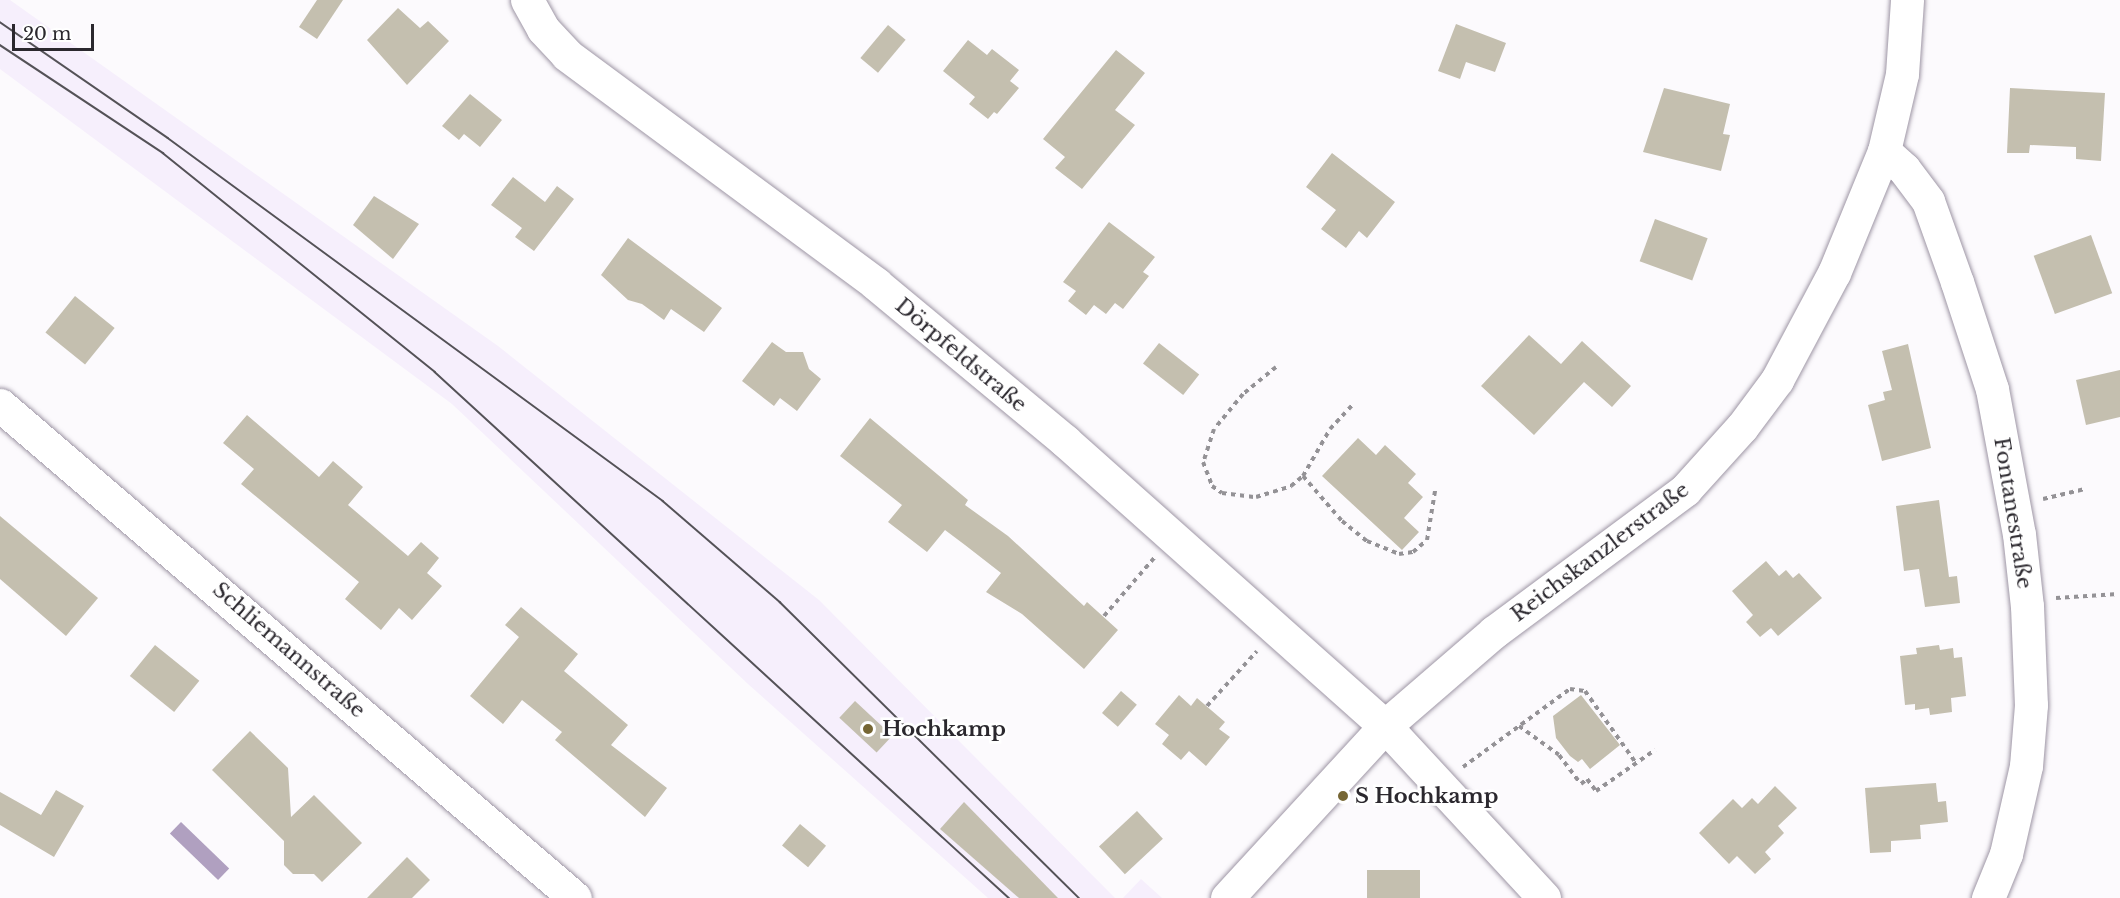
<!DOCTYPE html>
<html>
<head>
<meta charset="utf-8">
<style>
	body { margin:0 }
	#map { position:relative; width:2120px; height:898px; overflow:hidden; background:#fcfafd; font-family:"Libre Baskerville",serif }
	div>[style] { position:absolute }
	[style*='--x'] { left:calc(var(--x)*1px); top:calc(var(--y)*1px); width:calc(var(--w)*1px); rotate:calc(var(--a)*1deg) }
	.built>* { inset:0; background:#f6effc }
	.water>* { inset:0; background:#b0a0c0; transform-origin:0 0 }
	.building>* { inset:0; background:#c4bfaf; transform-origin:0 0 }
	.path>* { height:4px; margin-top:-2px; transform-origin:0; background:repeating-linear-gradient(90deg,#949296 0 4.5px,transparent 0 9px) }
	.roads { filter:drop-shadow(0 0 2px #9e96a5) drop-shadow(0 0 2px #9e96a5) }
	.minor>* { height:33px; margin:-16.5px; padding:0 16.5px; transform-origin:16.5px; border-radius:16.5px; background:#fff }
	.tram>* { height:1.5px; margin:-0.75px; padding:0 0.75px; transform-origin:0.75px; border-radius:0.75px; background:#545257 }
	.dots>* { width:16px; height:16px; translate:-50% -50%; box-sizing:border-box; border:3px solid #fff; border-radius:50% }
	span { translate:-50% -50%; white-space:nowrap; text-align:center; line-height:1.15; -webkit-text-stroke:5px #fff; paint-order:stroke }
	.street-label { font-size:21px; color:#2b282e }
	.poi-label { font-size:21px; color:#2b282e; font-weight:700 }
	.left { translate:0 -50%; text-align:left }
	.scale { position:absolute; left:12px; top:24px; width:82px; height:27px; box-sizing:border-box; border:3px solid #2b282e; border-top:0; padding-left:8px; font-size:18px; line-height:21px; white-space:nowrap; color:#2b282e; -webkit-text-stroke:4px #fff; paint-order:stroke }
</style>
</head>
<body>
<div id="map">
	<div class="built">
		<div style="clip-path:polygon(0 0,10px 0,498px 346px,819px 600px,1115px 898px,988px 898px,748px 684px,452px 404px,0 69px)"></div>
		<div style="clip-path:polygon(1141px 879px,1162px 898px,1123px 898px)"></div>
	</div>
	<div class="water">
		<div style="left:181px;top:822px;width:67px;height:16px;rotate:44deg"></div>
	</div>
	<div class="building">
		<div style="clip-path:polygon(317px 0,343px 0,317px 39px,299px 27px)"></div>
		<div style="clip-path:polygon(398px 8px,420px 28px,428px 21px,449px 41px,407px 85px,367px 40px)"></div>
		<div style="clip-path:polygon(1456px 24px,1506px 43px,1495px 72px,1466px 62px,1460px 79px,1438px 71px)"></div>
		<div style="left:888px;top:25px;width:23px;height:43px;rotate:40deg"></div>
		<div style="clip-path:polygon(968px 40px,987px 55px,992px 49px,1019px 70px,1010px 81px,1019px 88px,997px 114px,994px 112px,988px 119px,969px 104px,975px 97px,943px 71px)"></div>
		<div style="clip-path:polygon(1116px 50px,1145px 73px,1115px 110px,1135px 125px,1082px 189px,1055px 168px,1065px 157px,1043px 139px)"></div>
		<div style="clip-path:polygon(1664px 88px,1730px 104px,1723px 134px,1730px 135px,1721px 171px,1643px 152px)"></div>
		<div style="clip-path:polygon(2010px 88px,2105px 93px,2101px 161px,2076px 159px,2076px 147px,2030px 145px,2029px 153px,2007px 153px)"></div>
		<div style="clip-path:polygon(470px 94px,502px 120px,480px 147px,464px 134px,459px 140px,442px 126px)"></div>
		<div style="clip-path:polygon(1332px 153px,1395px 202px,1367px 238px,1359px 231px,1346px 248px,1321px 229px,1336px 210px,1306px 187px)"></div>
		<div style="clip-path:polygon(513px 177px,545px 202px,557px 186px,574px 199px,534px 251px,515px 237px,522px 228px,491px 205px)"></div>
		<div style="clip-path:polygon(374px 196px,419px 224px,393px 259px,353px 225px)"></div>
		<div style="left:1655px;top:219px;width:56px;height:45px;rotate:20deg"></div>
		<div style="clip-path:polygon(1109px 222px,1155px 257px,1143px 272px,1149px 276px,1123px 309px,1115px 303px,1106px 314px,1094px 305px,1086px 315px,1068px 301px,1076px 291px,1063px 282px)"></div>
		<div style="left:2091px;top:235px;width:62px;height:61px;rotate:70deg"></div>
		<div style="clip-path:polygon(628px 238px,722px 308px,704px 332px,671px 309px,664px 320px,642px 304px,628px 300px,601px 275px)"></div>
		<div style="left:75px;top:296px;width:51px;height:47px;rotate:39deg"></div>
		<div style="clip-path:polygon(1529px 335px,1561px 364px,1582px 341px,1631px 386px,1612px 407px,1584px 382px,1534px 435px,1481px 386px)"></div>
		<div style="clip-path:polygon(772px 342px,786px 352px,803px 352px,809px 369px,821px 379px,797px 411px,780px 398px,774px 406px,742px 381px)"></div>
		<div style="left:1159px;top:343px;width:51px;height:26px;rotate:38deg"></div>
		<div style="clip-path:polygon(1908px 344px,1931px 448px,1882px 461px,1868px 405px,1885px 400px,1883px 392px,1892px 390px,1882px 351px)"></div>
		<div style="clip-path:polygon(2120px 370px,2120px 417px,2086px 425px,2076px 380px)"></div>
		<div style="clip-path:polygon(247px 415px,319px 477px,333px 461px,363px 487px,348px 505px,408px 556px,421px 542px,439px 558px,427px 573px,442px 586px,412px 620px,399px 608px,381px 630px,345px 599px,359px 582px,241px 484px,254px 469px,223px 443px)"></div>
		<div style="clip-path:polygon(870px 418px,968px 500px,965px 505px,1008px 536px,1084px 606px,1087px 602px,1118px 630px,1084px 669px,1022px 614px,986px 592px,1001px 573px,965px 545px,945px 530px,927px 552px,888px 522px,902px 505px,840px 456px)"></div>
		<div style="clip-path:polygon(1358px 438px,1376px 455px,1385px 445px,1416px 474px,1408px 483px,1423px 497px,1404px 518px,1419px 532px,1402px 550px,1322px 476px)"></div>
		<div style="clip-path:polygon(1939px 500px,1949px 577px,1957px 576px,1960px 603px,1925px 607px,1919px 569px,1904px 571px,1896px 506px)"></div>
		<div style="clip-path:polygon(0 516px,98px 598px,66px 636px,0 579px)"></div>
		<div style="clip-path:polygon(1766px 561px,1779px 576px,1786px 570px,1793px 578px,1799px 573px,1822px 598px,1778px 636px,1771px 628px,1760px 637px,1746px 622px,1753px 615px,1732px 591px)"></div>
		<div style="clip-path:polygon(521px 607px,578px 654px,564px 671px,628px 725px,611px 745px,667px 788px,645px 817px,555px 740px,562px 732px,522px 700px,503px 724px,470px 696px,519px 637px,505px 625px)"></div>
		<div style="left:155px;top:645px;width:57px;height:40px;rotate:39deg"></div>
		<div style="clip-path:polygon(1939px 645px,1940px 650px,1953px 648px,1954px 658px,1962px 657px,1966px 696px,1951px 698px,1952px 712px,1930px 715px,1929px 708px,1915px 710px,1915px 704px,1905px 705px,1900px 656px,1917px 654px,1916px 648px)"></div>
		<div style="left:1121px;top:691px;width:21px;height:29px;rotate:41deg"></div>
		<div style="clip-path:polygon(1179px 695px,1191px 706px,1197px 698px,1225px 722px,1219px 729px,1230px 737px,1206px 766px,1189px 751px,1181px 760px,1162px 744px,1169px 735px,1155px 724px)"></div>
		<div style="clip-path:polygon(1581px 695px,1620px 745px,1590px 769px,1582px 759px,1578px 762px,1570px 756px,1556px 738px,1553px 716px)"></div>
		<div style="left:855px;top:701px;width:51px;height:23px;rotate:43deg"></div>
		<div style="clip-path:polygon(250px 731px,288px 768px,291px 817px,314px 795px,362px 843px,322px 882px,314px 874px,293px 874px,284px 865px,284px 841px,212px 770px)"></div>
		<div style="clip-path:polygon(1936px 783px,1938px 802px,1946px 801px,1948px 822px,1920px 825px,1921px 839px,1891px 841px,1891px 852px,1870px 853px,1865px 788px)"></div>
		<div style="clip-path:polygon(1775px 786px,1797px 808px,1778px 826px,1784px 833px,1765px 852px,1771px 859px,1755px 874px,1737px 856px,1729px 864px,1699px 833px,1733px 799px,1742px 808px,1752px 798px,1758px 804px)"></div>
		<div style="clip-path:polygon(56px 790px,84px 806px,54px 857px,0 825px,0 792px,41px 815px)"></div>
		<div style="clip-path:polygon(964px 802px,1058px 898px,1019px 898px,940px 829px)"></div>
		<div style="left:1137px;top:811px;width:38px;height:52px;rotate:47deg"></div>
		<div style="left:800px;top:824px;width:34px;height:28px;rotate:40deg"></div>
		<div style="clip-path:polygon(407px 857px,430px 880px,412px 898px,367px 898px)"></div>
		<div style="left:1367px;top:870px;width:53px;height:28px"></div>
	</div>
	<div class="path">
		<div style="--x:1276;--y:367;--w:43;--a:140.7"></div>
		<div style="--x:1243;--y:394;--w:45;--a:129.6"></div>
		<div style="--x:1214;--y:429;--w:35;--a:108"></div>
		<div style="--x:1203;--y:462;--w:26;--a:69"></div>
		<div style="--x:1212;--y:486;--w:12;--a:35"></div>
		<div style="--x:1222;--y:493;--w:34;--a:7"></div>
		<div style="--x:1256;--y:497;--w:37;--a:-17"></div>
		<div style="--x:1291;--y:486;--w:16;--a:-40"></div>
		<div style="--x:1303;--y:476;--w:54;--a:-60.1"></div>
		<div style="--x:1330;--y:429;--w:35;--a:-47"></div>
		<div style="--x:1303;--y:476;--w:60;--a:49.1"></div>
		<div style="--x:1342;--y:521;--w:32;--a:39"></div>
		<div style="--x:1367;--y:541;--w:35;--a:22"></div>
		<div style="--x:1399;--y:554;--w:14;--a:-8"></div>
		<div style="--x:1413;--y:552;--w:18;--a:-41"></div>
		<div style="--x:1427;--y:540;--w:50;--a:-80.7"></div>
		<div style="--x:2043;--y:499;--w:43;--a:-13.4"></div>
		<div style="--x:2056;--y:598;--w:62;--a:-3.7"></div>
		<div style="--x:1104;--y:616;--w:77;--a:-49.2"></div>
		<div style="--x:1207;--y:706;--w:74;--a:-47.7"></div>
		<div style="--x:1519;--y:726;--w:49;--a:35.9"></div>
		<div style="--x:1559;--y:755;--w:36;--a:53"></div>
		<div style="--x:1581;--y:784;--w:8;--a:-40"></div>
		<div style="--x:1587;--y:779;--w:15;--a:53"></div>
		<div style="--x:1596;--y:791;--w:72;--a:-34.8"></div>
		<div style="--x:1463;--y:767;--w:132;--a:-36.1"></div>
		<div style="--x:1570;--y:689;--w:15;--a:8"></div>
		<div style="--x:1585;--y:691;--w:88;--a:54.7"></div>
	</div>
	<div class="roads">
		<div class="minor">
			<div style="--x:527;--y:0;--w:33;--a:61"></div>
			<div style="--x:543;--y:29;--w:35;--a:47"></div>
			<div style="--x:567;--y:55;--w:385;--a:36.5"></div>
			<div style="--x:876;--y:284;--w:246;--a:39.7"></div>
			<div style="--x:1065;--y:441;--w:429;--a:41.7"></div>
			<div style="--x:1385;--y:726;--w:234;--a:47.2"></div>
			<div style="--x:1884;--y:151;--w:27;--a:42"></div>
			<div style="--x:1904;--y:169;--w:40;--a:53"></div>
			<div style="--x:1928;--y:201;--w:86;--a:70.3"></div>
			<div style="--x:1957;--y:282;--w:113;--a:71.9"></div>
			<div style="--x:1992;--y:389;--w:147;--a:79.5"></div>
			<div style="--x:2019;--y:534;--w:72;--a:83.7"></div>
			<div style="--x:2027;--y:606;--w:99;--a:87.7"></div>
			<div style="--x:2031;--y:705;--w:61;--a:94.7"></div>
			<div style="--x:2026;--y:766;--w:90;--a:102.8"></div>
			<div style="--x:2006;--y:854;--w:48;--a:112.2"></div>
			<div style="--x:0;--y:405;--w:757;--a:40.61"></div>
			<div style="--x:1227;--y:898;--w:234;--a:-47.4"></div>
			<div style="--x:1385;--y:726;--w:144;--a:-40.8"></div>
			<div style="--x:1494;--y:632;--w:238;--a:-36.6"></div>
			<div style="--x:1685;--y:490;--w:85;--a:-47.9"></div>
			<div style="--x:1742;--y:427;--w:59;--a:-53.3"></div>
			<div style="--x:1777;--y:380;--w:121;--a:-62"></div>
			<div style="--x:1834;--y:273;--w:132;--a:-67.7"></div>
			<div style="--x:1884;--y:151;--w:79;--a:-76.8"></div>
			<div style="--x:1902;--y:74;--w:74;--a:-86.1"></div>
		</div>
	</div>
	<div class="tram">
		<div style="--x:0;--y:22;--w:204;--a:34.6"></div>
		<div style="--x:168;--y:138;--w:614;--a:36.25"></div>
		<div style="--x:663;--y:501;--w:155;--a:40.8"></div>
		<div style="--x:780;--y:602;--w:421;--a:44.7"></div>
		<div style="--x:0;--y:45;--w:196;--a:33.5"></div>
		<div style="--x:163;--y:153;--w:349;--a:38.8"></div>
		<div style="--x:435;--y:372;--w:779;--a:42.5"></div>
	</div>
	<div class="dots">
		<div style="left:868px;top:729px;background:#766634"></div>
		<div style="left:1343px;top:796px;background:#766634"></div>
	</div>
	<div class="street-label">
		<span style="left:961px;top:355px;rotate:40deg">Dörpfeldstraße</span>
		<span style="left:2013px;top:513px;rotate:81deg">Fontanestraße</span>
		<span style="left:1600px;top:552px;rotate:-37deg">Reichskanzlerstraße</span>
		<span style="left:289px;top:650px;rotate:41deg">Schliemannstraße</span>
	</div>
	<div class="poi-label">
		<span class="left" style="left:882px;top:729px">Hochkamp</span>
		<span class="left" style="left:1355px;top:796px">S Hochkamp</span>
	</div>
	<div class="scale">20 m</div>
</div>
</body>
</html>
